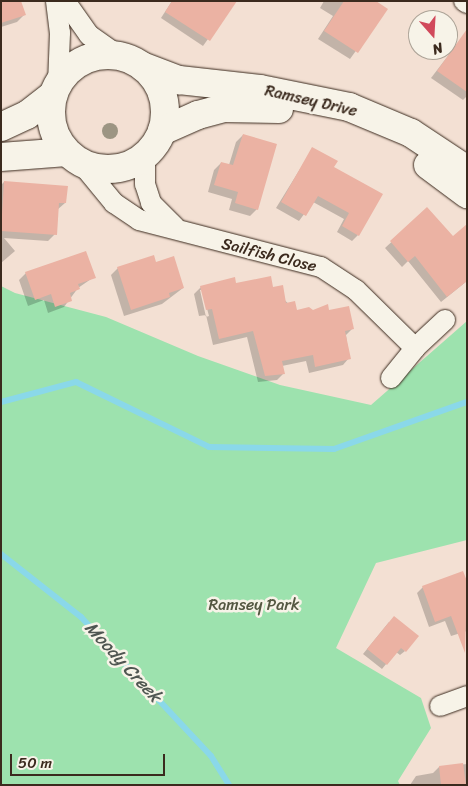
<!DOCTYPE html>
<html>
<head>
<meta charset="utf-8">
<style>
	body { margin:0 }
	#map { position:relative; width:468px; height:786px; overflow:hidden; background:#f3e0d3; font-family:Sriracha,sans-serif }
	div>[style] { position:absolute }
	[style*='--x'] { left:calc(var(--x)*1px); top:calc(var(--y)*1px); width:calc(var(--w)*1px); rotate:calc(var(--a)*1deg) }
	.green>* { inset:0; background:#9de2ae }
	.shadow>* { inset:0; background:#0003 }
	.stream>* { height:6px; margin:-3px; padding:0 3px; transform-origin:3px; border-radius:3px; background:#8ad8e9 }
	.building>* { inset:0; background:#ebb2a3 }
	.roads { filter:drop-shadow(0 0 1px #3b2a1e) drop-shadow(0 0 1px #3b2a1e) }
	.street>* { height:20px; margin:-10px; padding:0 10px; transform-origin:10px; border-radius:10px; background:#f7f3e8 }
	.secondary>* { height:28px; margin:-14px; padding:0 14px; transform-origin:14px; border-radius:14px; background:#f7f3e8 }
	.secondary>.ring { margin:-14px; padding:0; box-sizing:content-box; background:none; border:28px solid #f7f3e8; border-radius:50% }
	.trees>* { width:16px; height:16px; margin:-8px; border-radius:50%; background:#9c9583 }
	span { translate:-50% -50%; white-space:nowrap; text-align:center; line-height:1.15; -webkit-text-stroke:5px #f7f3e8; paint-order:stroke }
	.street-label { font-size:16px; color:#3b2a1e }
	.park-label { font-size:16px; color:#545842 }
	.water-label { font-size:18px; color:#4f5651; font-style:italic }
	.frame { position:absolute; inset:0; border:2px solid #3b2a1e; pointer-events:none }
	.north { position:absolute; left:408px; top:10px; width:50px; height:50px; box-sizing:border-box; background:#f7f3e8; border:1px solid #aca397; border-radius:50%; rotate:161deg; font-size:14px; font-weight:700; line-height:20px; text-align:center; color:#3b2a1e }
	.north::after { content:''; display:block; margin:auto; width:18px; height:22px; background:#d1495b; clip-path:polygon(50% 0,100% 100%,50% 72%,0 100%) }
	.scale { position:absolute; left:10px; top:754px; width:155px; height:22px; box-sizing:border-box; border:2px solid #3b2a1e; border-top:0; padding-left:6px; font-size:15px; line-height:18px; white-space:nowrap; color:#3b2a1e; -webkit-text-stroke:4px #f7f3e8; paint-order:stroke }
</style>
</head>
<body>
<div id="map">
	<div class="green">
		<div style="clip-path:polygon(1px 286px,15px 293px,106px 317px,198px 356px,280px 385px,371px 405px,467px 321px,467px 540px,376px 563px,336px 648px,421px 698px,431px 728px,398px 781px,400px 785px,1px 785px)"></div>
	</div>
	<div class="shadow">
		<div style="clip-path:polygon(1px 1px,24px 15px,17px 22px,1px 27px)"></div>
		<div style="clip-path:polygon(172px 1px,235px 1px,203px 46px,161px 18px)"></div>
		<div style="clip-path:polygon(324px 1px,374px 1px,386px 9px,350px 59px,318px 39px,333px 16px,320px 8px)"></div>
		<div style="clip-path:polygon(464px 35px,467px 37px,467px 96px,463px 100px,431px 78px)"></div>
		<div style="clip-path:polygon(243px 135px,257px 209px,250px 216px,229px 210px,232px 199px,208px 192px,214px 170px,221px 163px,229px 165px,236px 142px)"></div>
		<div style="clip-path:polygon(313px 148px,332px 167px,358px 235px,352px 241px,337px 232px,344px 219px,313px 202px,299px 221px,276px 208px)"></div>
		<div style="clip-path:polygon(4px 182px,65px 203px,57px 210px,55px 234px,48px 241px,4px 238px,15px 251px,1px 263px,1px 185px)"></div>
		<div style="clip-path:polygon(427px 209px,453px 237px,467px 281px,441px 302px,408px 261px,402px 267px,385px 248px)"></div>
		<div style="clip-path:polygon(156px 264px,183px 288px,162px 304px,124px 316px,111px 275px,118px 268px)"></div>
		<div style="clip-path:polygon(26px 273px,94px 277px,78px 288px,64px 307px,48px 313px,44px 300px,28px 306px,19px 280px)"></div>
		<div style="clip-path:polygon(evenodd,235px 284px,272px 288px,296px 311px,328px 312px,352px 329px,346px 335px,349px 358px,343px 365px,309px 373px,306px 361px,282px 366px,283px 374px,277px 380px,258px 382px,247px 337px,213px 345px,206px 315px,199px 316px,194px 294px,201px 287px,235px 284px,200px 290px,202px 290px,209px 316px,206px 317px,200px 290px)"></div>
		<div style="clip-path:polygon(467px 585px,467px 631px,451px 636px,445px 621px,429px 627px,417px 593px,423px 587px)"></div>
		<div style="clip-path:polygon(389px 622px,405px 651px,400px 655px,396px 652px,382px 669px,363px 654px)"></div>
		<div style="clip-path:polygon(467px 764px,467px 785px,410px 785px,416px 776px,433px 773px,439px 767px)"></div>
	</div>
	<div class="stream">
		<div style="--x:1;--y:402;--w:78;--a:-14.9"></div>
		<div style="--x:76;--y:382;--w:148;--a:26"></div>
		<div style="--x:209;--y:447;--w:125;--a:0.9"></div>
		<div style="--x:334;--y:449;--w:141;--a:-19.5"></div>
		<div style="--x:1;--y:554;--w:102;--a:38.2"></div>
		<div style="--x:81;--y:617;--w:190;--a:46.9"></div>
		<div style="--x:211;--y:756;--w:34;--a:58"></div>
	</div>
	<div class="building">
		<div style="clip-path:polygon(1px 1px,21px 1px,26px 15px,1px 23px)"></div>
		<div style="clip-path:polygon(172px 1px,237px 1px,210px 41px,165px 12px)"></div>
		<div style="clip-path:polygon(344px 1px,376px 1px,388px 9px,358px 53px,324px 31px)"></div>
		<div style="clip-path:polygon(467px 29px,467px 92px,437px 71px)"></div>
		<div style="clip-path:polygon(243px 134px,277px 144px,258px 210px,235px 203px,238px 192px,214px 185px,221px 162px,233px 165px)"></div>
		<div style="clip-path:polygon(312px 147px,338px 161px,334px 167px,383px 194px,359px 236px,342px 226px,349px 213px,318px 196px,306px 216px,281px 202px)"></div>
		<div style="clip-path:polygon(4px 181px,68px 186px,66px 203px,59px 203px,57px 235px,1px 231px)"></div>
		<div style="clip-path:polygon(427px 207px,453px 236px,467px 224px,467px 281px,447px 297px,415px 256px,408px 262px,390px 241px)"></div>
		<div style="clip-path:polygon(86px 251px,96px 278px,78px 284px,80px 289px,70px 293px,72px 301px,55px 307px,51px 294px,35px 300px,25px 272px)"></div>
		<div style="clip-path:polygon(154px 255px,156px 262px,174px 256px,184px 288px,169px 293px,170px 297px,131px 310px,117px 267px)"></div>
		<div style="clip-path:polygon(271px 276px,273px 287px,283px 285px,286px 303px,295px 301px,297px 310px,309px 307px,313px 310px,328px 304px,329px 310px,349px 306px,354px 329px,345px 331px,351px 359px,315px 367px,313px 355px,282px 361px,285px 374px,265px 376px,253px 331px,219px 339px,212px 309px,206px 310px,200px 286px,235px 277px,236px 283px)"></div>
		<div style="clip-path:polygon(463px 571px,467px 581px,465px 653px,451px 616px,435px 622px,422px 586px)"></div>
		<div style="clip-path:polygon(394px 616px,419px 636px,406px 652px,401px 648px,387px 665px,367px 649px)"></div>
		<div style="clip-path:polygon(463px 763px,466px 785px,441px 785px,439px 766px)"></div>
	</div>
	<div class="roads">
		<div class="street">
			<div style="--x:56;--y:1;--w:32;--a:83"></div>
			<div style="--x:60;--y:33;--w:52;--a:92.2"></div>
			<div style="--x:65;--y:1;--w:42;--a:54.8"></div>
			<div style="--x:89;--y:35;--w:39;--a:35"></div>
			<div style="--x:464;--y:1;--w:4;--a:34"></div>
			<div style="--x:145;--y:156;--w:28;--a:90"></div>
			<div style="--x:145;--y:184;--w:20;--a:72"></div>
			<div style="--x:151;--y:203;--w:34;--a:45"></div>
			<div style="--x:81;--y:163;--w:52;--a:50.5"></div>
			<div style="--x:114;--y:203;--w:30;--a:34"></div>
			<div style="--x:139;--y:220;--w:188;--a:14.5"></div>
			<div style="--x:321;--y:267;--w:42;--a:33.3"></div>
			<div style="--x:356;--y:290;--w:83;--a:44.5"></div>
			<div style="--x:415;--y:348;--w:41;--a:-43"></div>
			<div style="--x:391;--y:378;--w:38;--a:-51"></div>
			<div style="--x:440;--y:706;--w:29;--a:-20"></div>
		</div>
		<div class="secondary">
			<div class="ring" style="left:51px;top:55px;width:86px;height:86px"></div>
			<div style="--x:142;--y:66;--w:40;--a:21"></div>
			<div style="--x:179;--y:80;--w:81;--a:6.3"></div>
			<div style="--x:260;--y:89;--w:91;--a:11.4"></div>
			<div style="--x:349;--y:107;--w:67;--a:22.8"></div>
			<div style="--x:411;--y:133;--w:67;--a:33.5"></div>
			<div style="--x:1;--y:127;--w:29;--a:-25"></div>
			<div style="--x:27;--y:115;--w:33;--a:-38"></div>
			<div style="--x:162;--y:131;--w:39;--a:-24"></div>
			<div style="--x:198;--y:115;--w:27;--a:-15"></div>
			<div style="--x:224;--y:108;--w:55;--a:1"></div>
			<div style="--x:1;--y:157;--w:66;--a:-4.3"></div>
			<div style="--x:428;--y:165;--w:49;--a:36.6"></div>
		</div>
	</div>
	<div class="trees">
		<div style="left:110px;top:131px"></div>
	</div>
	<div class="street-label">
		<span style="left:311px;top:101px;rotate:13deg">Ramsey Drive</span>
		<span style="left:269px;top:255px;rotate:14deg">Sailfish Close</span>
	</div>
	<div class="park-label">
		<span style="left:254px;top:605px">Ramsey Park</span>
	</div>
	<div class="water-label">
		<span style="left:123px;top:662px;rotate:47deg">Moody Creek</span>
	</div>
	<div class="frame"></div>
	<div class="north">N</div>
	<div class="scale">50 m</div>
</div>
</body>
</html>
